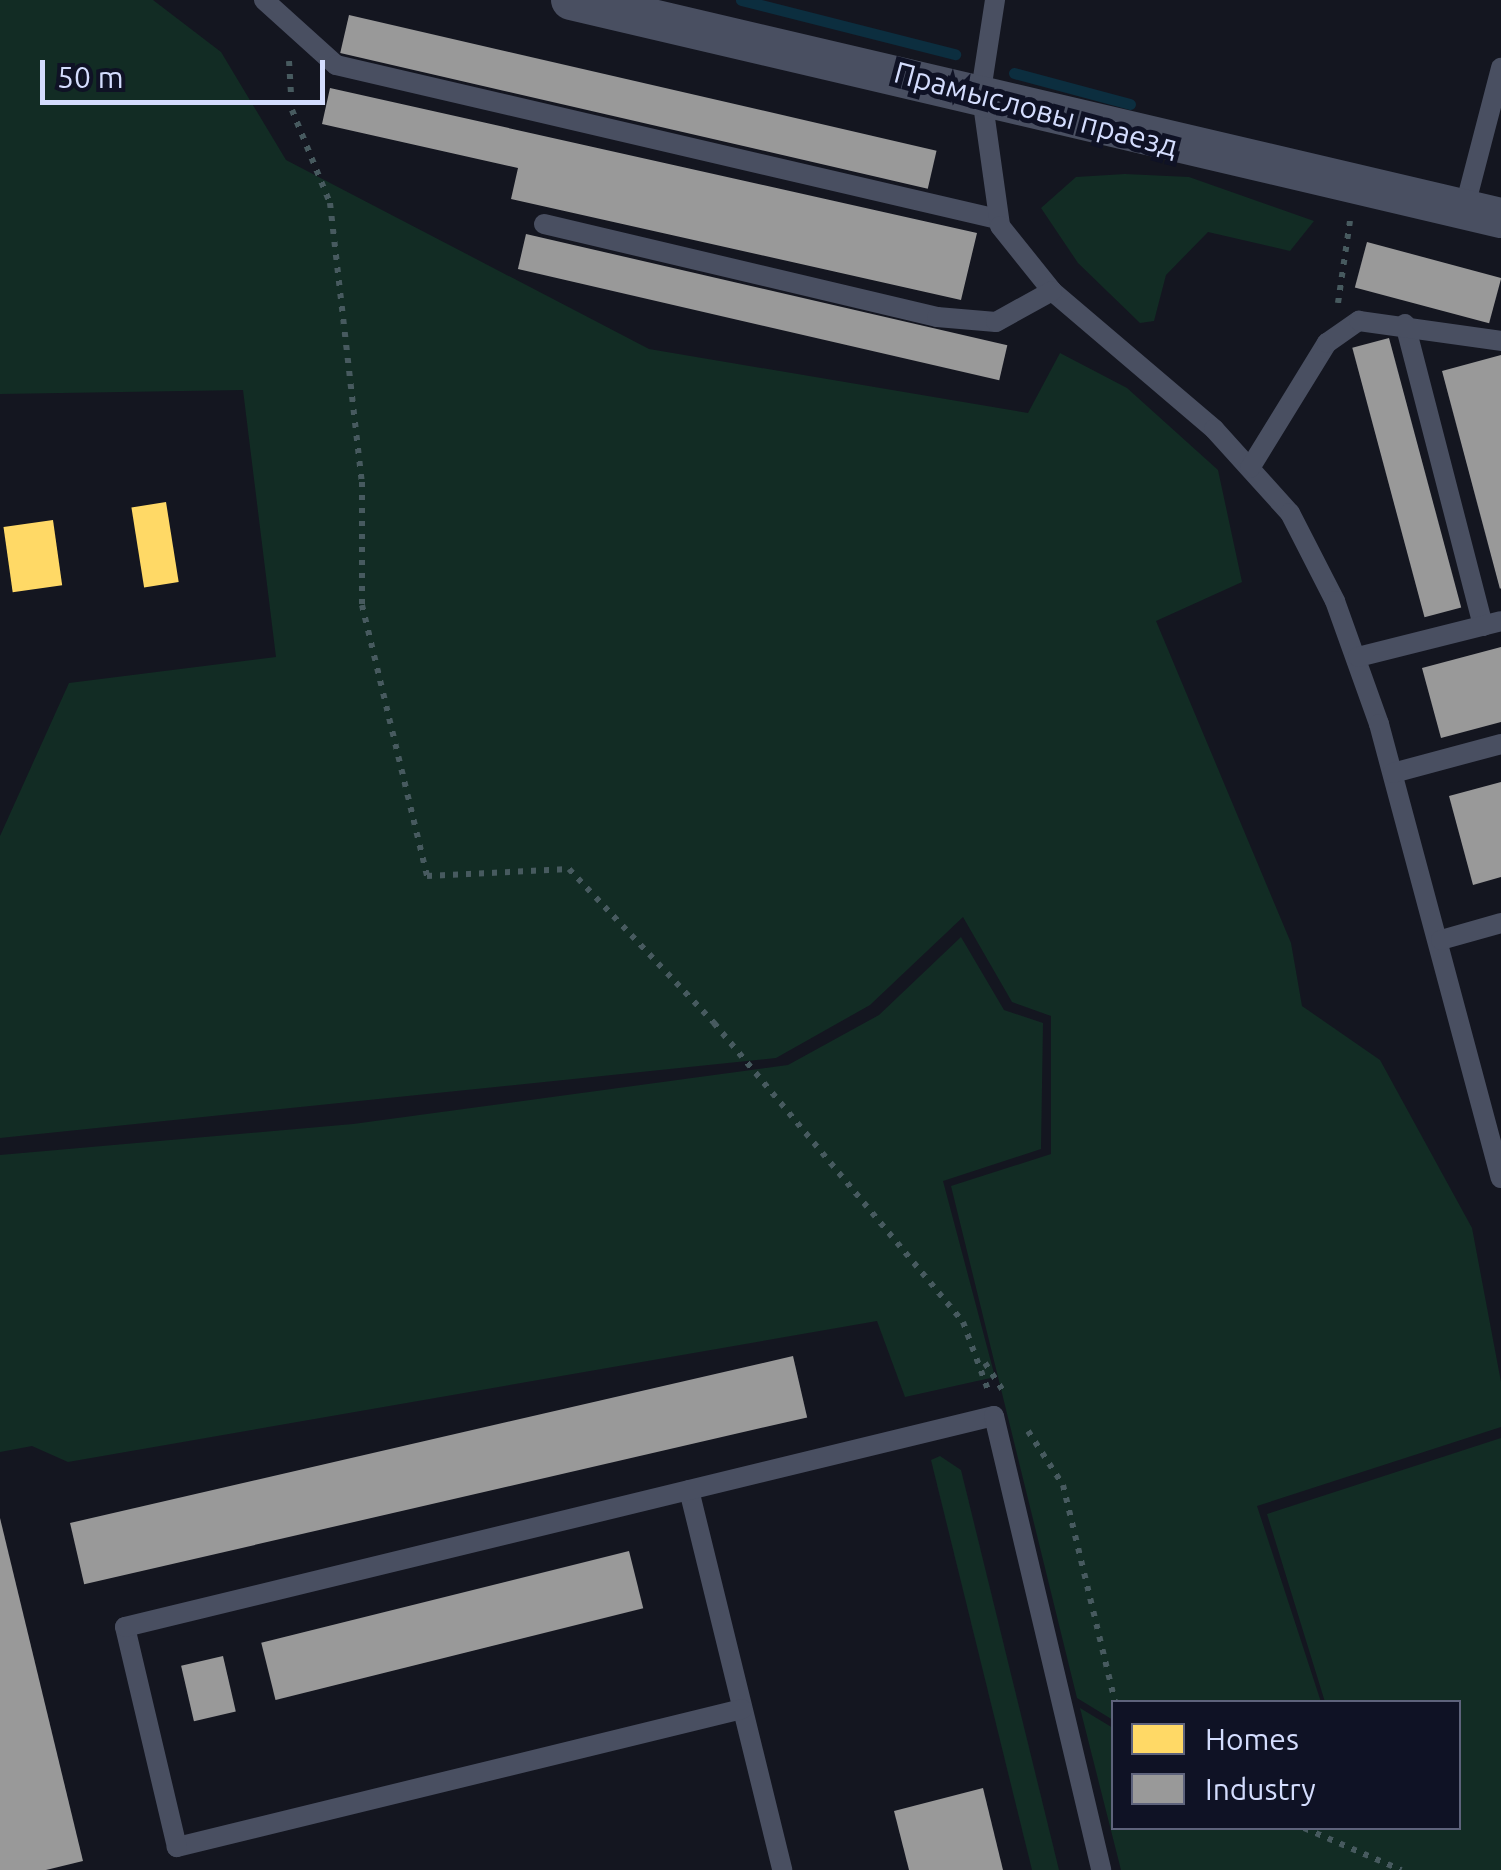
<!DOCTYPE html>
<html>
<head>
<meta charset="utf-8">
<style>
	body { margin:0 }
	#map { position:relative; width:1501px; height:1870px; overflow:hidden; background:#141620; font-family:Ubuntu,sans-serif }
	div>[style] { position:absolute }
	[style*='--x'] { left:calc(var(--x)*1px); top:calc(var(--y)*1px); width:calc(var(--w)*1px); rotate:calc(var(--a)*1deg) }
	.green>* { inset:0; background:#122c24 }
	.homes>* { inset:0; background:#ffd966; transform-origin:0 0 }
	.industry>* { inset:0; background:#999; transform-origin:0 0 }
	.stream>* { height:11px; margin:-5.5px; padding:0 5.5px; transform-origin:5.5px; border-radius:5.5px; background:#0c2e3f }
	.path>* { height:6px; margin-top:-3px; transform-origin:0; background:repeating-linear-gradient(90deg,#475a5f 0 5px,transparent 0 13px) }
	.service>* { height:20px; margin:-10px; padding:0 10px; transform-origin:10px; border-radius:10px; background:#494f61 }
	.minor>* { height:40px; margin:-20px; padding:0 20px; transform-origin:20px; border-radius:20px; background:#494f61 }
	span { translate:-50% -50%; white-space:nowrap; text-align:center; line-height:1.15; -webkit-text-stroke:10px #0f1225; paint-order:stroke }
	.street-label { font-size:30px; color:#d4ddfe }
	.legend { position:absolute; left:1111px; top:1700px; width:350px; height:130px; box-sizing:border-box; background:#0f1225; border:2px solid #5e637c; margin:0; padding:12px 18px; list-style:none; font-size:30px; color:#d4ddfe }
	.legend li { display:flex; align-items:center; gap:20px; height:50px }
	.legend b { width:50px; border:2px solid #5e637c }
	.scale { position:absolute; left:40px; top:60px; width:285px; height:45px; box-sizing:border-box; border:5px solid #d4ddfe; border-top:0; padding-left:12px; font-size:30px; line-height:35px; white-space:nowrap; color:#d4ddfe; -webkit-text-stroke:8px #0f1225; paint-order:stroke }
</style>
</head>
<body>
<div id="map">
	<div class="green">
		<div style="clip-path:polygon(0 0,153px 0,221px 52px,286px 160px,649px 349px,1028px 413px,1060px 353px,1127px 388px,1218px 470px,1242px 582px,1156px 621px,1291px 943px,1302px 1006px,1380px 1060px,1472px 1228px,1501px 1382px,1501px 1427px,1257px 1506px,1321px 1702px,1114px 1702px,1113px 1720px,1077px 1698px,951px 1186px,1051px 1154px,1051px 1016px,1012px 1002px,963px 917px,870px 1005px,776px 1058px,0 1138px,0 836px,69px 683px,276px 657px,243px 390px,0 394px)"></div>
		<div style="clip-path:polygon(1125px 174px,1189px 177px,1314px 221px,1290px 251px,1208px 232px,1166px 275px,1154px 321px,1140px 323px,1078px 263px,1041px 208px,1076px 177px)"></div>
		<div style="clip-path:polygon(961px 937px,1004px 1010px,1043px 1023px,1041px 1149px,943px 1181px,995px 1377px,905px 1397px,877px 1321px,68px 1462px,32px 1446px,0 1452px,0 1155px,353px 1124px,788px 1065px,879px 1015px)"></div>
		<div style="clip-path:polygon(1501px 1438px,1501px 1870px,1121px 1870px,1080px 1708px,1113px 1728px,1114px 1828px,1458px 1828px,1458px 1702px,1325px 1702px,1267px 1514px)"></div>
		<div style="clip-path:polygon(940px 1456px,961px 1470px,1059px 1870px,1032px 1870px,931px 1460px)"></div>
	</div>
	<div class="homes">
		<div style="left:166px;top:502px;width:81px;height:35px;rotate:81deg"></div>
		<div style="left:53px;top:520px;width:66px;height:50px;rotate:82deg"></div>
	</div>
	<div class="industry">
		<div style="left:349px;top:15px;width:603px;height:39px;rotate:13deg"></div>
		<div style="clip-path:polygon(330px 88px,977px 233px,961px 300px,511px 199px,518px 168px,322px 124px)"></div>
		<div style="left:526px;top:234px;width:494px;height:36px;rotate:13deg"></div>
		<div style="left:1367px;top:242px;width:139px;height:47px;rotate:15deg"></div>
		<div style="left:1389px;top:338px;width:279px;height:38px;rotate:75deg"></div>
		<div style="clip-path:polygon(1501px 355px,1501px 588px,1500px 589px,1442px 371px)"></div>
		<div style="clip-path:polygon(1501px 647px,1501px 722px,1441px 738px,1422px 668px)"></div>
		<div style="clip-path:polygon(1501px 782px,1501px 877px,1473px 885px,1449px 796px)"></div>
		<div style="left:793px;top:1356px;width:63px;height:742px;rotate:77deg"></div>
		<div style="clip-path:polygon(0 1518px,83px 1861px,46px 1870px,0 1870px)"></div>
		<div style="left:629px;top:1551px;width:59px;height:379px;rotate:76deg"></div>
		<div style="left:223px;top:1656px;width:57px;height:43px;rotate:77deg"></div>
		<div style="clip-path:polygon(983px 1788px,1003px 1870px,909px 1870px,894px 1811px)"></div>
	</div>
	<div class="stream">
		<div style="--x:741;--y:0;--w:221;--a:14.2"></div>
		<div style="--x:1014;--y:73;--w:120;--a:15"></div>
	</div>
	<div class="path">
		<div style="--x:289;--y:61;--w:49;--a:86.5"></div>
		<div style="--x:292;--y:110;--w:100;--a:67.8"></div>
		<div style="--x:330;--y:203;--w:281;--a:83.5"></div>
		<div style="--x:362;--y:482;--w:123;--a:90"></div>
		<div style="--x:362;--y:605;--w:279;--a:76.5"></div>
		<div style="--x:427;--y:876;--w:142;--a:-2.8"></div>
		<div style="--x:569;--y:869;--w:212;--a:46.7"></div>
		<div style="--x:714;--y:1023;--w:389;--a:50.2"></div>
		<div style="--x:963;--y:1322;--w:72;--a:69.8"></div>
		<div style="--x:1338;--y:303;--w:83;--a:-81.7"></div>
		<div style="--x:985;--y:1363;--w:33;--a:57"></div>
		<div style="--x:1028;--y:1431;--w:64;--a:57.1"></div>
		<div style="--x:1063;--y:1485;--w:223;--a:76.5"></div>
		<div style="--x:1304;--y:1828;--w:106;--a:23.4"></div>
	</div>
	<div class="service">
		<div style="--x:264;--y:0;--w:97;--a:42.1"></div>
		<div style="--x:336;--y:65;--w:679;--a:13.11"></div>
		<div style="--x:995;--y:0;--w:91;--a:98.8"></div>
		<div style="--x:981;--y:90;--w:137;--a:82"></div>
		<div style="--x:1000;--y:226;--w:83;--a:51.3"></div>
		<div style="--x:1052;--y:291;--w:213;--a:40.4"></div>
		<div style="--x:1214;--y:429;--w:113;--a:47.9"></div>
		<div style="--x:1290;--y:513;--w:99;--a:62.9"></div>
		<div style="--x:1335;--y:601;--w:131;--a:70.3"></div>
		<div style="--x:1379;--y:724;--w:470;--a:75"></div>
		<div style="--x:1464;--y:210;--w:147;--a:-75.4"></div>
		<div style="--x:544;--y:224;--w:404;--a:13.3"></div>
		<div style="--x:937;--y:317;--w:59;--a:4.8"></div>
		<div style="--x:996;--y:322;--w:64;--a:-29"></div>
		<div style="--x:1405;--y:324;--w:312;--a:75.5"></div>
		<div style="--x:1250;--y:468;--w:147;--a:-58.4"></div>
		<div style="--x:1327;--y:343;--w:39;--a:-35"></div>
		<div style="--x:1359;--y:321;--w:143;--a:8"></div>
		<div style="--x:1358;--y:657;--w:147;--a:-14.1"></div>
		<div style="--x:1393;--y:773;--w:112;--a:-15"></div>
		<div style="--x:1441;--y:940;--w:62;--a:-15.8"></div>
		<div style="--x:689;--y:1490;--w:391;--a:76.2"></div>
		<div style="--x:742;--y:1709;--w:582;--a:166.27"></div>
		<div style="--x:177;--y:1847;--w:226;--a:-103.3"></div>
		<div style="--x:125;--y:1627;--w:894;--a:-13.65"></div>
		<div style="--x:994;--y:1416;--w:466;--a:76.7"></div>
	</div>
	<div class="minor">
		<div style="--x:571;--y:0;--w:955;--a:13.19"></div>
	</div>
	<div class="street-label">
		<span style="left:1036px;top:109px;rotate:15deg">Прамысловы праезд</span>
	</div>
	<ul class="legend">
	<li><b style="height:28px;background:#ffd966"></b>Homes</li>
	<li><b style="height:28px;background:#999"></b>Industry</li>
	</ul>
	<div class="scale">50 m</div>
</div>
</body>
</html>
